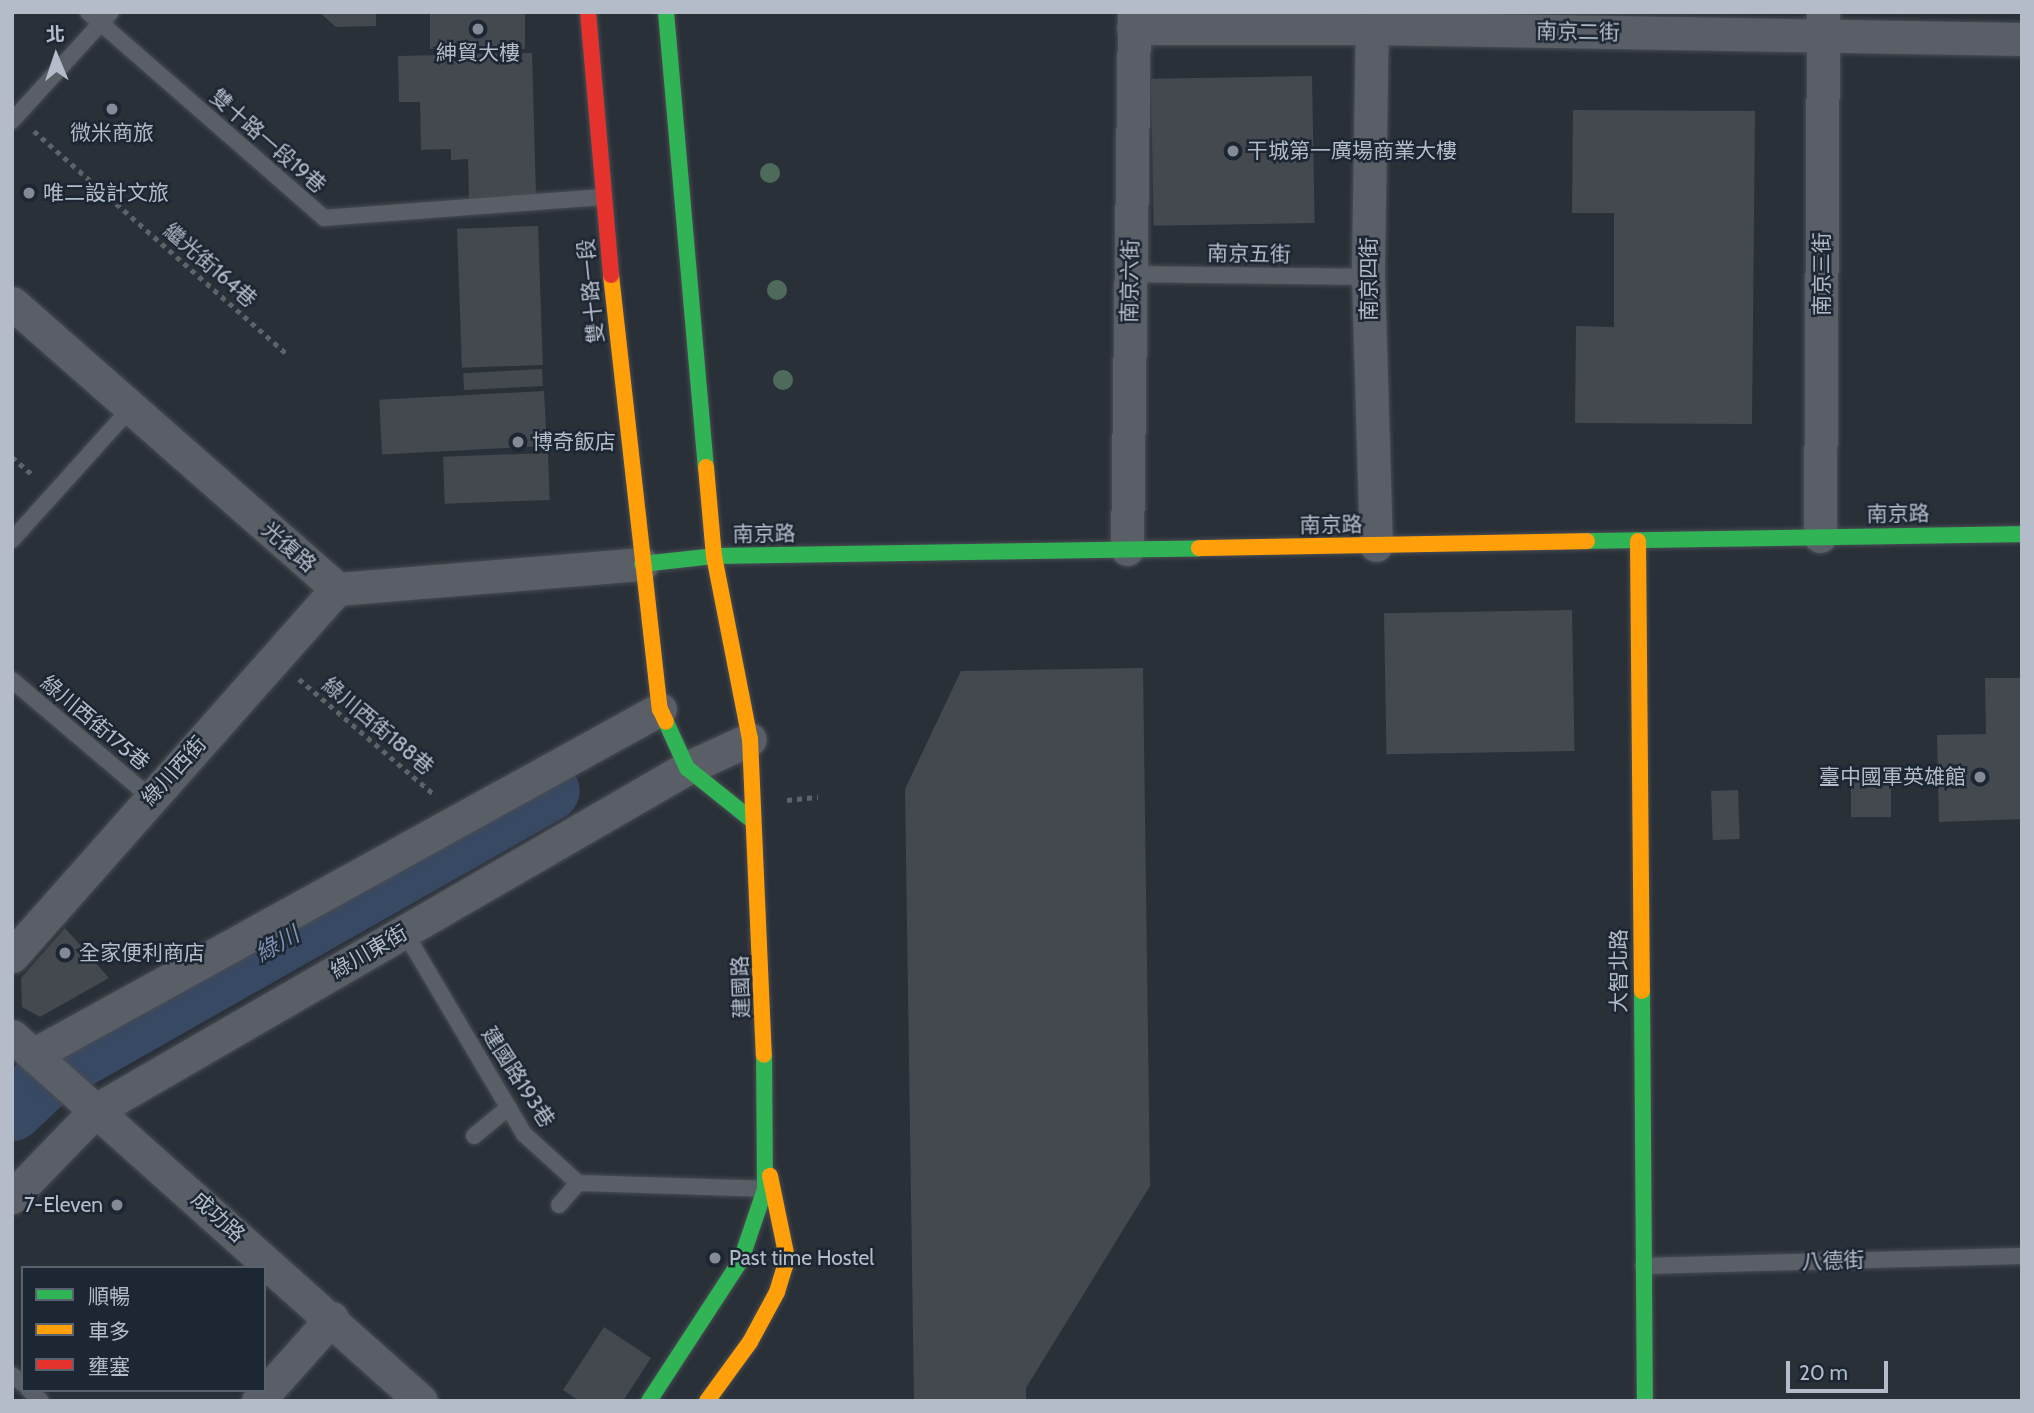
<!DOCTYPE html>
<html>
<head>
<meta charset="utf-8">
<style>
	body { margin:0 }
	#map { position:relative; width:2034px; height:1413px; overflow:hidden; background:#2a3038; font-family:Cabin,"Noto Sans TC",sans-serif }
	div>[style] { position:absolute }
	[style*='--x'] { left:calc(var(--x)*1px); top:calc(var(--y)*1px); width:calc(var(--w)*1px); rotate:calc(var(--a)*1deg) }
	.river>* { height:61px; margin:-30.5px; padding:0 30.5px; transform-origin:30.5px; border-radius:30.5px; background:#384963 }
	.building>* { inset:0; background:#444950; transform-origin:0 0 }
	.path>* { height:4.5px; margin-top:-2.25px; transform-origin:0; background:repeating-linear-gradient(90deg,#5d636a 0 5px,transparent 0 10px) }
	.roads { filter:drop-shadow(0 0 2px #484c53) drop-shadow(0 0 2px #484c53) }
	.lane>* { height:16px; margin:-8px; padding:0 8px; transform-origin:8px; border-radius:8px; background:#5a5e66 }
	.street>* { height:33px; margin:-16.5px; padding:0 16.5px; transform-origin:16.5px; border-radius:16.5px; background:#5a5e66 }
	.fast>* { height:16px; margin:-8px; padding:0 8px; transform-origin:8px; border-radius:8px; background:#30b455 }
	.slow>* { height:16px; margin:-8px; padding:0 8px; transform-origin:8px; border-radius:8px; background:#ff9f0a }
	.jam>* { height:16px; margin:-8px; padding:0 8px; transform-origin:8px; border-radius:8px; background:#e5322d }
	.trees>* { width:20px; height:20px; margin:-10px; border-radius:50%; background:#4e6a5a }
	.dots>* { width:19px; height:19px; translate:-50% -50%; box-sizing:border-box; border:4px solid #1d2633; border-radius:50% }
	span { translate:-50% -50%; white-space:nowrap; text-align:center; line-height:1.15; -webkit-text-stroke:5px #1d2633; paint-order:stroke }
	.street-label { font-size:21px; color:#b4bcc9 }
	.poi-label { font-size:21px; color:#b4bcc9 }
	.left { translate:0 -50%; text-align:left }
	.right { translate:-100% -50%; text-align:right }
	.water-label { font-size:23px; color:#7c92b1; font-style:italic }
	.frame { position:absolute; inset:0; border:14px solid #b4bcc9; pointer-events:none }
	.legend { position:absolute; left:21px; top:1266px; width:245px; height:126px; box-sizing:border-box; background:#1d2633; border:2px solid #59626f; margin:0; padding:9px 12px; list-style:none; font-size:21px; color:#b4bcc9 }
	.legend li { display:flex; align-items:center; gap:14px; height:35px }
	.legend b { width:35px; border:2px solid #59626f }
	.north { position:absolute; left:21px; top:21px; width:70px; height:70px; -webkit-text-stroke:5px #1d2633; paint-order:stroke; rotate:358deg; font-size:19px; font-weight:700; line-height:28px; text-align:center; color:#b4bcc9 }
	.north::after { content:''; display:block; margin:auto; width:24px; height:32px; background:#b4bcc9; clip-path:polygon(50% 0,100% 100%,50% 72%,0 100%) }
	.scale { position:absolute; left:1786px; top:1361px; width:102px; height:32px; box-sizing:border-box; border:4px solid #b4bcc9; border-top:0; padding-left:9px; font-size:21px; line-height:24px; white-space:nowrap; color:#b4bcc9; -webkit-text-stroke:5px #1d2633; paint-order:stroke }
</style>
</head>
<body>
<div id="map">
	<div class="river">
		<div style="--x:12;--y:1110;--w:55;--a:-43.5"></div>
		<div style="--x:52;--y:1072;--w:571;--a:-29.57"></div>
	</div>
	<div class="building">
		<div style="clip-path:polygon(319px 12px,376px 12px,376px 26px,336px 27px)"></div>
		<div style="left:430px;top:12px;width:95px;height:37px"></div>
		<div style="clip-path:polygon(532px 53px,536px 197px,469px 199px,468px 159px,451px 160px,451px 149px,421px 150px,420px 102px,399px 102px,398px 56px)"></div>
		<div style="left:1312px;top:76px;width:147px;height:161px;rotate:89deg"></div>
		<div style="clip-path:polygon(1573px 110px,1755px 111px,1752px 424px,1575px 423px,1576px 326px,1614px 327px,1614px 213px,1572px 213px)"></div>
		<div style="left:538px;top:226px;width:139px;height:81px;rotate:88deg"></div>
		<div style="left:542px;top:369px;width:17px;height:79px;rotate:87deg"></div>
		<div style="left:544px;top:391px;width:55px;height:165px;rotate:87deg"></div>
		<div style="left:548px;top:453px;width:47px;height:105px;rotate:88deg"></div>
		<div style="left:1572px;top:610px;width:141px;height:188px;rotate:89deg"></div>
		<div style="clip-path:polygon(1143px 668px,1150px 1186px,1026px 1388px,1026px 1401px,914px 1401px,905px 789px,961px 671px)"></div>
		<div style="clip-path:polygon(1985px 678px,2022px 678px,2022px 819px,1939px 822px,1937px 735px,1986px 734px)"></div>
		<div style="left:1851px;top:775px;width:40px;height:42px"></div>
		<div style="left:1738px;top:790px;width:49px;height:27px;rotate:88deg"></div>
		<div style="clip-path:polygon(65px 928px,109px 978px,40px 1017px,22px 1007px,21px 978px)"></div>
		<div style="clip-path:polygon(604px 1327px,651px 1358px,623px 1401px,579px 1401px,563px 1390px)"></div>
	</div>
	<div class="path">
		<div style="--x:34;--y:131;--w:339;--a:41.4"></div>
		<div style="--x:12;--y:457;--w:30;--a:41"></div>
		<div style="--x:299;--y:679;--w:180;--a:40.5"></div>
		<div style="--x:787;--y:800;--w:31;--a:-6"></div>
	</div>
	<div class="roads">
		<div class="lane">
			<div style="--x:88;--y:12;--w:313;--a:41.1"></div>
			<div style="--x:324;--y:218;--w:279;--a:-4.3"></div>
			<div style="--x:12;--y:121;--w:147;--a:-47.8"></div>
			<div style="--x:1130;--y:274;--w:238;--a:0.7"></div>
			<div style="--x:12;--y:540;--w:178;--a:-48"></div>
			<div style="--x:12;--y:680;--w:181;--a:40.3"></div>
			<div style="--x:404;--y:931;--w:236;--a:59.4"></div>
			<div style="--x:524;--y:1134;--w:73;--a:42.2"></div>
			<div style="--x:578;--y:1183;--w:186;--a:1.8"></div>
			<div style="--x:474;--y:1136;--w:45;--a:-39.6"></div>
			<div style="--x:559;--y:1205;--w:29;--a:-49"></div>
			<div style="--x:1643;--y:1266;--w:379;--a:-1.5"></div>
			<div style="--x:12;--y:1375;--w:14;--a:39"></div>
			<div style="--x:29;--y:1390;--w:16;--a:43"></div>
		</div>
		<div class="street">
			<div style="--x:1372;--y:12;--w:265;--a:90.9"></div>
			<div style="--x:1368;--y:277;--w:268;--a:88.3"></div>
			<div style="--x:1133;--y:28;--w:239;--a:0"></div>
			<div style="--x:1372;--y:28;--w:650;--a:0.97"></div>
			<div style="--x:12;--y:303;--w:433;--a:41.3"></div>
			<div style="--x:337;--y:589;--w:306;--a:-4.7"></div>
			<div style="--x:1820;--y:536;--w:524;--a:-89.67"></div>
			<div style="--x:1127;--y:549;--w:537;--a:-89.25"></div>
			<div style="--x:12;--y:956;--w:490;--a:-48.5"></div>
			<div style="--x:12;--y:1036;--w:548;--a:41.75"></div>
			<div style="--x:33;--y:1055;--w:716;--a:-28.89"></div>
			<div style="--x:12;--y:1197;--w:121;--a:-46"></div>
			<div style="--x:96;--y:1110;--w:683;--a:-30.06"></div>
			<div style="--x:687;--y:768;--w:69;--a:-24.7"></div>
			<div style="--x:258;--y:1401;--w:111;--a:-48.3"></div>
		</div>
		<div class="fast">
			<div style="--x:666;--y:12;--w:457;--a:85"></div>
			<div style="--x:1587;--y:541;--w:435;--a:-0.9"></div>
			<div style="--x:642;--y:564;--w:72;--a:-6.3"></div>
			<div style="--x:714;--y:556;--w:485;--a:-0.9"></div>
			<div style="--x:666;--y:722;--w:51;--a:65.5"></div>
			<div style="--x:687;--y:768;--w:83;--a:38.7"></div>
			<div style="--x:1642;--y:991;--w:410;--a:89.6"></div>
			<div style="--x:649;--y:1401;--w:168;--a:-56.9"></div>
			<div style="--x:741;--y:1260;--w:75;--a:-71.3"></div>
			<div style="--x:765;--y:1189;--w:134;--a:-90.4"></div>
		</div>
		<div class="slow">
			<div style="--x:611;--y:275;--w:437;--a:83.6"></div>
			<div style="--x:660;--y:709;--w:14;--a:65"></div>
			<div style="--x:706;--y:467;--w:89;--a:84.9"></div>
			<div style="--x:714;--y:556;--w:187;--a:78.9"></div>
			<div style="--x:750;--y:739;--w:316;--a:87.5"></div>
			<div style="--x:1638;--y:541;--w:450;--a:89.5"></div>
			<div style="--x:1199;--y:548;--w:388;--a:-1"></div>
			<div style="--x:707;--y:1401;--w:73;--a:-53.9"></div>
			<div style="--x:750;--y:1342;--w:57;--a:-61.6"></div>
			<div style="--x:777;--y:1292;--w:27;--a:-73"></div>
			<div style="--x:785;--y:1266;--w:8;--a:-76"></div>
			<div style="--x:787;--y:1258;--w:84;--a:-101.7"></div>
		</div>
		<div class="jam">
			<div style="--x:588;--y:12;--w:264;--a:85"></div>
		</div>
	</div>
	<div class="trees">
		<div style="left:770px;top:173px"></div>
		<div style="left:777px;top:290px"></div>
		<div style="left:783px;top:380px"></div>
	</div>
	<div class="dots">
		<div style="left:478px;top:29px;background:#848b96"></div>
		<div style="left:112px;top:109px;background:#848b96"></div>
		<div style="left:1233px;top:151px;background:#848b96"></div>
		<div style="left:29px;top:193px;background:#848b96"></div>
		<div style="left:518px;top:442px;background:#848b96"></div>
		<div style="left:1980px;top:777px;background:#848b96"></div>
		<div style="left:65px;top:953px;background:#848b96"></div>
		<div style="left:117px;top:1205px;background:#848b96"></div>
		<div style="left:715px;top:1258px;background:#848b96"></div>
	</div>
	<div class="street-label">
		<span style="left:1578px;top:32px;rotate:1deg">南京二街</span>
		<span style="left:268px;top:141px;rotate:41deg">雙十路一段19巷</span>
		<span style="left:1249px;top:254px;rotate:1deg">南京五街</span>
		<span style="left:210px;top:265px;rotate:41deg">繼光街164巷</span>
		<span style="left:1822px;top:274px;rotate:-90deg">南京三街</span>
		<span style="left:1369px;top:279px;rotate:-90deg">南京四街</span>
		<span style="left:1130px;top:281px;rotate:-89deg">南京六街</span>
		<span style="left:591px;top:291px;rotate:-96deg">雙十路一段</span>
		<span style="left:1898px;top:514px;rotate:-1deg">南京路</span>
		<span style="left:1331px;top:525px;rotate:-1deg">南京路</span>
		<span style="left:764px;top:534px;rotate:-1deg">南京路</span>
		<span style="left:289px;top:547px;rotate:41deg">光復路</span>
		<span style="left:95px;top:723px;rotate:40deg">綠川西街175巷</span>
		<span style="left:378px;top:726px;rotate:40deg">綠川西街188巷</span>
		<span style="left:174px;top:771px;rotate:-48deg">綠川西街</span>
		<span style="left:369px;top:952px;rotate:-30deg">綠川東街</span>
		<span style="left:1619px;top:971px;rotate:-90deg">大智北路</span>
		<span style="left:741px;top:987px;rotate:-92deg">建國路</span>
		<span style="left:518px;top:1077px;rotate:57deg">建國路193巷</span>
		<span style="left:218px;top:1217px;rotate:42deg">成功路</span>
		<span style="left:1833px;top:1261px;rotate:-2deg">八德街</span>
	</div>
	<div class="poi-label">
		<span style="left:478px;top:53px">紳貿大樓</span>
		<span style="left:112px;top:133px">微米商旅</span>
		<span class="left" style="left:1247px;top:151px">干城第一廣場商業大樓</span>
		<span class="left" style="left:43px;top:193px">唯二設計文旅</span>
		<span class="left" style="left:532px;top:442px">博奇飯店</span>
		<span class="right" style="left:1966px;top:777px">臺中國軍英雄館</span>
		<span class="left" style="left:79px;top:953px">全家便利商店</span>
		<span class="right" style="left:103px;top:1205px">7-Eleven</span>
		<span class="left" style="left:729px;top:1258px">Past time Hostel</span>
	</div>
	<div class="water-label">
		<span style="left:277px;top:944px;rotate:-30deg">綠川</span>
	</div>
	<div class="frame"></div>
	<ul class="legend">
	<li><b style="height:9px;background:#30b455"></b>順暢</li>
	<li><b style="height:9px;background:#ff9f0a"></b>車多</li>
	<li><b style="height:9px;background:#e5322d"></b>壅塞</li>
	</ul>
	<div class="north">北</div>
	<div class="scale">20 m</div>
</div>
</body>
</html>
